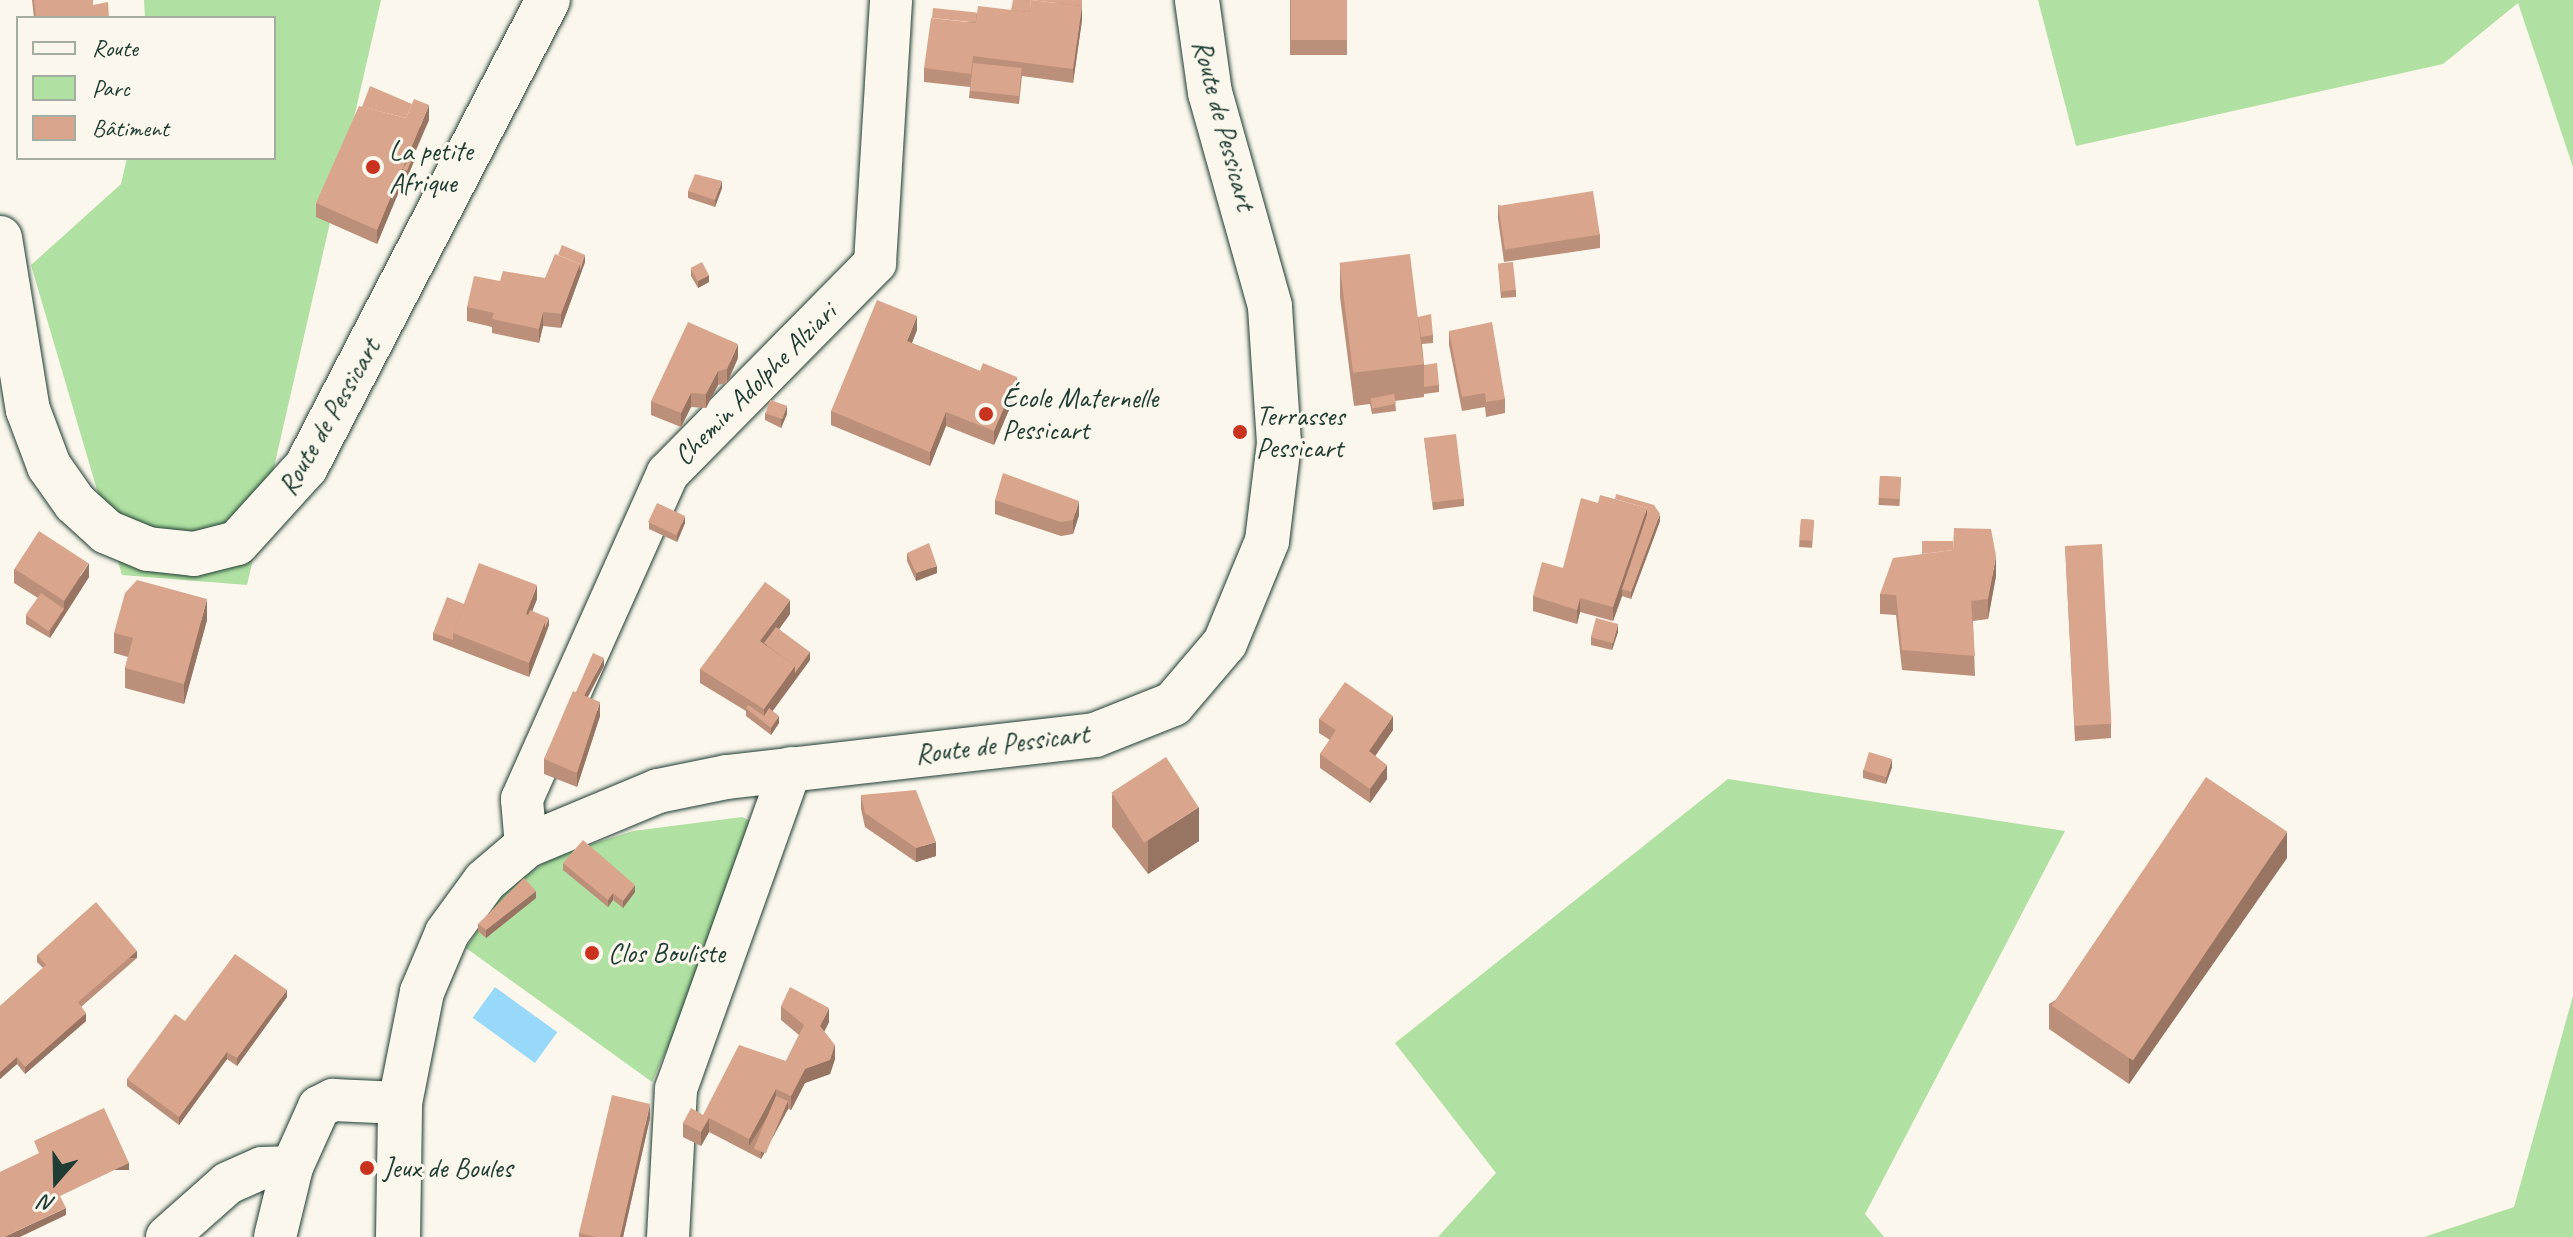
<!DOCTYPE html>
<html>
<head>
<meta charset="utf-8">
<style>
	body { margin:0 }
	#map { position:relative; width:2573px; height:1237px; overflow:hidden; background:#fbf7ec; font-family:Caveat,sans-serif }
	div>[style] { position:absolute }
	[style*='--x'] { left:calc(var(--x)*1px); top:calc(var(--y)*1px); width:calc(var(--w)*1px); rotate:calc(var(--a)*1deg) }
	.green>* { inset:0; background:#b0e1a2 }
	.water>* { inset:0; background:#98d9fa; transform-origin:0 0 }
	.roads { filter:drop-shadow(0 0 2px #1f3d34) drop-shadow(0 0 2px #1f3d34) }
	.street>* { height:42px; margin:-21px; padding:0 21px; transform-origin:21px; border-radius:21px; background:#fbf7ec }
	.secondary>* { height:44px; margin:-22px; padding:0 22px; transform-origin:22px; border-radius:22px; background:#fbf7ec }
	.wall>* { inset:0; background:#bb8f79; transform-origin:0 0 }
	.shaded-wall>* { inset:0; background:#987463; transform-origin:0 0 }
	.building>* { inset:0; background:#d9a68d; transform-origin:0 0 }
	.dots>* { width:22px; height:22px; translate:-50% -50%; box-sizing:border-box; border:4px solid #fbf7ec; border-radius:50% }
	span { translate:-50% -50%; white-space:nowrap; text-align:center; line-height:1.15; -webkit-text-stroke:6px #fbf7ec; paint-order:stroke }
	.street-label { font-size:28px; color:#1f3d34 }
	.poi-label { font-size:28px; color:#1f3d34 }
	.left { translate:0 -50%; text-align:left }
	.legend { position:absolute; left:16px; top:16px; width:260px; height:144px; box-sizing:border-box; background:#fbf7ec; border:2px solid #a3ada2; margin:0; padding:10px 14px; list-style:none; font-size:24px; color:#1f3d34 }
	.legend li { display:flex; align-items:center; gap:16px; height:40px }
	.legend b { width:40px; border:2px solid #a3ada2 }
	.north { position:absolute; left:16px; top:1141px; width:80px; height:80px; -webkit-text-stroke:6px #fbf7ec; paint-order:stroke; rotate:200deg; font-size:22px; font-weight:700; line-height:32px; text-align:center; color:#1f3d34 }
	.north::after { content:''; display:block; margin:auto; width:28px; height:36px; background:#1f3d34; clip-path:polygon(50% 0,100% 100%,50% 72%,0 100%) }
</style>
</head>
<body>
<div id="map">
	<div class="green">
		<div style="clip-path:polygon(144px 0,381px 0,247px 585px,122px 575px,31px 265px,121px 184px,127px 158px,274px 158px,274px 18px,145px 18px)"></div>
		<div style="clip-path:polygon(2038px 0,2573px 0,2573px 167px,2518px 3px,2443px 64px,2076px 146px)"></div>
		<div style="clip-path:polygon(1728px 779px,2065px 831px,1865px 1214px,1884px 1237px,1438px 1237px,1496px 1173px,1395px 1043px)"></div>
		<div style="clip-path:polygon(742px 817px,766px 828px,652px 1082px,466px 948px,504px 891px,554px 856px,633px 831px)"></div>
		<div style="clip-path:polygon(2573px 996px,2573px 1237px,2424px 1237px,2514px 1207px)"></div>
	</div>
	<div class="water">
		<div style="left:495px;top:987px;width:77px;height:38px;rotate:36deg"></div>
	</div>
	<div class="roads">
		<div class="street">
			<div style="--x:526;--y:846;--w:47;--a:-94.9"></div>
			<div style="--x:522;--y:799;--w:357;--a:-65.9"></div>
			<div style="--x:668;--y:473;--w:295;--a:-45.4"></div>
			<div style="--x:875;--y:263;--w:263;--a:-86.5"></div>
			<div style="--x:167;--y:1237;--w:81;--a:-41.5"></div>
			<div style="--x:228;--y:1183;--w:37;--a:-24"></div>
			<div style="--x:262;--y:1168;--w:30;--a:-2"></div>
			<div style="--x:275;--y:1237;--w:72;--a:-76.3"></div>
			<div style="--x:292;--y:1167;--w:66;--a:-65.8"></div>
			<div style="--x:319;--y:1107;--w:16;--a:-27"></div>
			<div style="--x:333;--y:1100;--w:67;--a:2.6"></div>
			<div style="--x:668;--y:1237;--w:148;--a:-86.9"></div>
			<div style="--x:676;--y:1089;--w:341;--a:-70.3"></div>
		</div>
		<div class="secondary">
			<div style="--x:0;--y:238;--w:174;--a:80.8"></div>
			<div style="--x:28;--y:410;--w:60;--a:69.4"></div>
			<div style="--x:49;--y:466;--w:45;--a:54.9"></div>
			<div style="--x:75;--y:503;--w:43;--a:42.2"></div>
			<div style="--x:107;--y:532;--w:44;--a:22.5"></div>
			<div style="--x:148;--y:549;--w:46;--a:6.2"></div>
			<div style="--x:194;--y:554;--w:44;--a:-14.3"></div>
			<div style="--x:237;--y:543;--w:103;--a:-47.8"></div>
			<div style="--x:306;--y:467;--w:526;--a:-62.61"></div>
			<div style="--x:398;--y:1237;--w:134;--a:-89.1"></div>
			<div style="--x:400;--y:1103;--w:113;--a:-78.8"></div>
			<div style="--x:422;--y:992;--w:64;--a:-67"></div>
			<div style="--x:447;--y:933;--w:64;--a:-53.8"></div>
			<div style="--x:485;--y:881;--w:54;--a:-40.5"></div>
			<div style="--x:526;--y:846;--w:143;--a:-22.6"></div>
			<div style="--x:658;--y:791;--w:70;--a:-11.5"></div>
			<div style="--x:727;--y:777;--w:370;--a:-6.5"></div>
			<div style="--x:1095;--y:735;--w:84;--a:-21.7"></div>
			<div style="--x:1173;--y:704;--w:80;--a:-49.6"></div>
			<div style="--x:1225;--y:643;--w:110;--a:-67.6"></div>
			<div style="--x:1267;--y:541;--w:99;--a:-83"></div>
			<div style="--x:1279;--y:443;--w:137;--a:-93.8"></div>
			<div style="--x:1270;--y:306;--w:221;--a:-105.7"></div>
			<div style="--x:1210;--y:93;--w:94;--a:-98"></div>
		</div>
	</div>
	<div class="wall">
		<div style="clip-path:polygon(32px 0,93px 0,93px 5px,109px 18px,34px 18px)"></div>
		<div style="clip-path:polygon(1082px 0,1082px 20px,1073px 83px,1022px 76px,1019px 104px,969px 98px,970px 87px,924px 82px,924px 68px,977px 13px,1011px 10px)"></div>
		<div style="left:1290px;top:0;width:57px;height:55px"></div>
		<div style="clip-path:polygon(429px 120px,415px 153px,415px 159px,407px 178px,405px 177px,377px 244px,316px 217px,316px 203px)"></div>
		<div style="clip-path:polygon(722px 188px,715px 207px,688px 198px,688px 191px)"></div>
		<div style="clip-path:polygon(1498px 205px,1600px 234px,1600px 248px,1504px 262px,1498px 219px)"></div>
		<div style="clip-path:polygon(585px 262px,561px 328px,543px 326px,539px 343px,492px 333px,492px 327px,467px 321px,467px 307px,500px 281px,545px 278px)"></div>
		<div style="clip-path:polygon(1340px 264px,1418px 317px,1433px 335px,1433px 343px,1422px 344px,1424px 365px,1439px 385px,1439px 392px,1424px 394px,1424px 397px,1395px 401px,1396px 411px,1372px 414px,1370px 404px,1354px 406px,1340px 297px)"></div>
		<div style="clip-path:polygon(1498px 264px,1516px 290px,1516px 297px,1501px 298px)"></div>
		<div style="clip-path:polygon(691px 269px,709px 282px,698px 288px,691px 276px)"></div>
		<div style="clip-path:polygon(917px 330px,912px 343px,980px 371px,1017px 391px,994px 445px,946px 426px,930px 466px,831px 425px,831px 411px)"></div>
		<div style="clip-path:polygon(1449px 331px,1505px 399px,1505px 413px,1486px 417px,1485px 407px,1462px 411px,1449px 345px)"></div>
		<div style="clip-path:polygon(738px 358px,727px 383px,718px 385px,706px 408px,691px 407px,681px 427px,651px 415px,651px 401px)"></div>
		<div style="clip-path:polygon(765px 413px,787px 414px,781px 428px,765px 420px)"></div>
		<div style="clip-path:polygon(1424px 437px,1464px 499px,1464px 506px,1433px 510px)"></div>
		<div style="left:1880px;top:476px;width:21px;height:29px;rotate:3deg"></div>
		<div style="clip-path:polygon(1615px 499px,1660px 521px,1631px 599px,1622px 596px,1613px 621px,1580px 612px,1577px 624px,1533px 611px,1533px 596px,1563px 568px,1598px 503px)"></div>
		<div style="clip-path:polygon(995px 500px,1079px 515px,1073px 534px,1061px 536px,995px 514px)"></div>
		<div style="left:1801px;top:519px;width:13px;height:28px;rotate:4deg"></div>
		<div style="clip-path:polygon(649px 522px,685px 523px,677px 542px,649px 529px)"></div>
		<div style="clip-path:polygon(2065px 546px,2111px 724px,2111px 738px,2075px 741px)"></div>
		<div style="clip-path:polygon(907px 553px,937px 573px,916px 581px,907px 561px)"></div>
		<div style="clip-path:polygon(14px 569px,89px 577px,50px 638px,26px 624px,26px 616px,38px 598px,14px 583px)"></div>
		<div style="clip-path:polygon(1996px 576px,1988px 619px,1973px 621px,1975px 676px,1902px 670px,1896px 615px,1880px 614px,1880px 594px)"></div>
		<div style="clip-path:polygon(537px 599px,532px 611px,549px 625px,529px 677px,433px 640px,433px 633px,464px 604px)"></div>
		<div style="clip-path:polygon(790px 614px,779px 629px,810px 660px,772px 711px,779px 723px,771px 735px,746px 716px,746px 711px,700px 683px,700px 669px)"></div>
		<div style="clip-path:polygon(207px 620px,184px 704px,125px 688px,125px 668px,128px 657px,114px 653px,114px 633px)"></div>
		<div style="clip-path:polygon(1618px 632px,1612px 650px,1591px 645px,1591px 637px)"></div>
		<div style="clip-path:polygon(604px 666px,588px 697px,600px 716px,577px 787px,544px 774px,544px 759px,576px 692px)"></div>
		<div style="clip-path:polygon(1319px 719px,1393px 730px,1375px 756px,1387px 779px,1370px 803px,1320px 768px,1320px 754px,1330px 740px,1319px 733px)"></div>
		<div style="clip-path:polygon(1892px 767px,1886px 784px,1863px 778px,1863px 770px)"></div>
		<div style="clip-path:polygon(1112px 794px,1199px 841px,1148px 874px,1112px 827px)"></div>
		<div style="clip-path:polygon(861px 795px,936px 856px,916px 862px,865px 827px,861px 809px)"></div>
		<div style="clip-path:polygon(2287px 858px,2129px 1084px,2049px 1029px,2049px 1004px)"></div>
		<div style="clip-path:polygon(563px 863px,635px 892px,623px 908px,613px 900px,608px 907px,563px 870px)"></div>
		<div style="clip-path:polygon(536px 898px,486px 938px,478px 931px,478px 924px)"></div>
		<div style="clip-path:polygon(37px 955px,137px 958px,81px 1007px,86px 1021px,25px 1074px,17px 1064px,0 1079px,0 1006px,43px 968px,37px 962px)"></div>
		<div style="clip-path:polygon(287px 997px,237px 1066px,227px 1059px,179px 1125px,127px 1086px,127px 1079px,185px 1021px)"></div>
		<div style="clip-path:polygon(781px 1006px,829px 1022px,824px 1032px,835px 1059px,830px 1074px,805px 1083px,791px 1110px,788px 1109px,761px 1159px,709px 1132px,701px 1146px,683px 1137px,683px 1123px,703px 1115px,786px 1061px,799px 1035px,781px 1020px)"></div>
		<div style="clip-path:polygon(650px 1118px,623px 1237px,579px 1237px,579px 1233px)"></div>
	</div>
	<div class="shaded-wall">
		<div style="clip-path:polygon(1082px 6px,1082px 20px,1073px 83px,1073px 69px)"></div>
		<div style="clip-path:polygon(429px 105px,429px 120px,412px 158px,415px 152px,415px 159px,407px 178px,407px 172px,377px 244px,377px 230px)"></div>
		<div style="clip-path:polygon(722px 181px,722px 188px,715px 207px,715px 200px)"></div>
		<div style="clip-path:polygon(585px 255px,585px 262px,561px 328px,561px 314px,580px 264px)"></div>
		<div style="clip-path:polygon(709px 275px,709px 282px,698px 288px,698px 281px)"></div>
		<div style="clip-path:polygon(543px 312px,543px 326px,539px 343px,539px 329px)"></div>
		<div style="clip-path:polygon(917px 316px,917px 330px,907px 355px,907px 341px)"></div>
		<div style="clip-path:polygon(738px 344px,738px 358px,727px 383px,727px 369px)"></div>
		<div style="clip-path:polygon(718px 371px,718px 385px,706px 408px,706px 394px)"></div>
		<div style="clip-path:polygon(1017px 377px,1017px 391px,994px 445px,994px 431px)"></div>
		<div style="clip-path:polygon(691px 393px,691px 407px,681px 427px,681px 413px)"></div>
		<div style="clip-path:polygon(787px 406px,787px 414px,781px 428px,781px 420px)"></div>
		<div style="clip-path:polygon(946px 412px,946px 426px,930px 466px,930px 452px)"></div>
		<div style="clip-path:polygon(1079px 501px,1079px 515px,1073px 534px,1073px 520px)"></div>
		<div style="clip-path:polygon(1647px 508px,1647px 522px,1622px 589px,1622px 596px,1613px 621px,1613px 607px)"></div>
		<div style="clip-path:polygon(1660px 514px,1660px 521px,1631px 599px,1631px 592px)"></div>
		<div style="clip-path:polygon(685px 516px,685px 523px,677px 542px,677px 535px)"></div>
		<div style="clip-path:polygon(1996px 556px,1996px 576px,1988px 619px,1988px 599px)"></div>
		<div style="clip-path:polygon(89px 563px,89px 577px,50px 638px,50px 631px,64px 609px,64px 602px)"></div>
		<div style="clip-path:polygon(937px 566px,937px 573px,916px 581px,916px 573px)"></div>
		<div style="clip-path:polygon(537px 585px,537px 599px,528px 622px,526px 614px)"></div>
		<div style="clip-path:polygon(1580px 598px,1580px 612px,1577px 624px,1577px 610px)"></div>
		<div style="clip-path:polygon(207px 599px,207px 620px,184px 704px,184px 684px)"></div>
		<div style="clip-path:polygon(790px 600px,790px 614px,764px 650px,760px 641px)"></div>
		<div style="clip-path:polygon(549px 618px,549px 625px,545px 636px,545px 628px)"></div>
		<div style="clip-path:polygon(545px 622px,545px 636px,529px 677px,529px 663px)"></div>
		<div style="clip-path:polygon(1618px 624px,1618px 632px,1612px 650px,1612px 643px)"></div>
		<div style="clip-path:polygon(810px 652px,810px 660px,764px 723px,764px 709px,795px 666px)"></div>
		<div style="clip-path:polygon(604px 658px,604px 666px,581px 709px,581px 702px)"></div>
		<div style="clip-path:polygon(600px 702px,600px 716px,577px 787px,577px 773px)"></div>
		<div style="clip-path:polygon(779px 716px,779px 723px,771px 735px,771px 728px)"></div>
		<div style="clip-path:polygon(1393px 716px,1393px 730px,1369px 765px,1369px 751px)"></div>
		<div style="clip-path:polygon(1892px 759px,1892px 767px,1886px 784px,1886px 777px)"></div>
		<div style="clip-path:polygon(1387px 765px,1387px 779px,1370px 803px,1370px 789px)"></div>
		<div style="clip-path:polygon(1199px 807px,1199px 841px,1148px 874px,1148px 840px)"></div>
		<div style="clip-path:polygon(2287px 832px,2287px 858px,2129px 1084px,2129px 1058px)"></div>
		<div style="clip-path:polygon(936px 842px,936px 856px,916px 862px,916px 848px)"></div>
		<div style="clip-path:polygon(635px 885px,635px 892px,623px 908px,623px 901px)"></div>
		<div style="clip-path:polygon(536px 891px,536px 898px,486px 938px,486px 930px)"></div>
		<div style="clip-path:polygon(613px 893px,613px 900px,608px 907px,608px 900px)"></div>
		<div style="left:137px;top:951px;width:7px;height:78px;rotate:90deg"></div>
		<div style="clip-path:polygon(287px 990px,287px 997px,237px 1066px,237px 1058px)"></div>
		<div style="clip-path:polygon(829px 1008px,829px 1022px,820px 1040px,820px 1026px)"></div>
		<div style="clip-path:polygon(86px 1013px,86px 1021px,25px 1074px,25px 1067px)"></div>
		<div style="clip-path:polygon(835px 1045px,835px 1059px,830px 1074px,805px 1083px,791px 1110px,791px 1096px,805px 1069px)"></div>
		<div style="clip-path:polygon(227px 1052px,227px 1059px,179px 1125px,179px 1117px)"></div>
		<div style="clip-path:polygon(17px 1057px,17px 1064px,0 1079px,0 1072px)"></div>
		<div style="clip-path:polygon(776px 1089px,776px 1103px,749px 1146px,749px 1139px)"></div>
		<div style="clip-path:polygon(788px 1101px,788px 1109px,761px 1159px,761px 1151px)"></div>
		<div style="clip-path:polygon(650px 1104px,650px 1118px,623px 1237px,620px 1237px)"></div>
		<div style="clip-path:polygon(709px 1118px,709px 1132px,701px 1146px,701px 1132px)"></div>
		<div style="left:129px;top:1163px;width:7px;height:76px;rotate:90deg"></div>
		<div style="clip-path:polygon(66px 1208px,66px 1215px,20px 1237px,4px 1237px)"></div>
	</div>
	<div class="building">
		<div style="clip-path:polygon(34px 0,93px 0,93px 5px,108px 2px,109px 18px,36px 18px)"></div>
		<div style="clip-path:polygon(1013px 0,1082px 0,1082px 12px,1082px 6px,1031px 0,1029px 12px,1011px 10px)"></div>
		<div style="clip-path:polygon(1031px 0,1082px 6px,1073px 69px,973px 56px,971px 74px,924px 68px,931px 18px,976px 23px,978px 6px,1029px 12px)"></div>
		<div style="left:1291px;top:0;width:56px;height:40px"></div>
		<div style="left:933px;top:8px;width:44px;height:10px;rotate:6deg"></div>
		<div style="left:973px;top:63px;width:49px;height:28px;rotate:6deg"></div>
		<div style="clip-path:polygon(370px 86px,412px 104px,406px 118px,362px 107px)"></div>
		<div style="clip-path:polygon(414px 99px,429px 105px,377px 230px,316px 203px,359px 106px,406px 118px)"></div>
		<div style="clip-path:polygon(415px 152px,407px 171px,402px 169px)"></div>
		<div style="clip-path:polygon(695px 174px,722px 181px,715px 200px,688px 191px)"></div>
		<div style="left:1593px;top:191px;width:44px;height:96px;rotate:81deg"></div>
		<div style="clip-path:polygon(562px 245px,585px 255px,580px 271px,580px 264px,558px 255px)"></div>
		<div style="clip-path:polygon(555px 254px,580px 264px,561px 314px,543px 312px,539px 329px,492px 319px,494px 313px,467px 307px,474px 276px,500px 281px,503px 271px,545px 278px)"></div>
		<div style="left:1410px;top:254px;width:111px;height:71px;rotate:83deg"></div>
		<div style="left:702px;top:262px;width:15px;height:13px;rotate:62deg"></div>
		<div style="left:1513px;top:262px;width:28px;height:15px;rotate:84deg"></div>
		<div style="clip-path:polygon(877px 300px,917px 316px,907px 341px,980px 371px,983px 363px,1017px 377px,994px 431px,946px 412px,930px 452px,831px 411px)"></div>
		<div style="clip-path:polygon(1431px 314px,1433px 335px,1421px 337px,1418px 317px)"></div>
		<div style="clip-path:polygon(688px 322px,738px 344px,727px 369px,718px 371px,706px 394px,691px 393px,681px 413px,651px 401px)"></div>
		<div style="clip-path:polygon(1492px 322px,1505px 399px,1486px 402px,1485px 393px,1462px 397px,1449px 331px)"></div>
		<div style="clip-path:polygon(1437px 363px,1439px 385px,1424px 387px,1424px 365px)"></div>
		<div style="left:1394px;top:394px;width:10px;height:24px;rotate:79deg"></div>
		<div style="left:770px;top:400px;width:18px;height:14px;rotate:19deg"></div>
		<div style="left:1456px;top:434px;width:65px;height:32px;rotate:83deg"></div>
		<div style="clip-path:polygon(1003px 473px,1079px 501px,1073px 520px,1061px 522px,995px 500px)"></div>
		<div style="left:1880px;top:476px;width:21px;height:22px;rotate:3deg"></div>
		<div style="clip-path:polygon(1616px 494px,1654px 505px,1660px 514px,1631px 592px,1622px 589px,1647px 515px,1647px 508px,1615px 499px)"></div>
		<div style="clip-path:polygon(1600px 495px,1647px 508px,1613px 607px,1580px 598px,1577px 610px,1533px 596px,1542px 562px,1563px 568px,1581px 498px,1598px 503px)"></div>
		<div style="left:657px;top:503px;width:31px;height:21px;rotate:25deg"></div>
		<div style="left:1801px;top:519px;width:13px;height:21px;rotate:4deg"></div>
		<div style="clip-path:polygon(1954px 528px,1991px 529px,1996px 556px,1988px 599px,1971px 601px,1975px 656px,1902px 650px,1896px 595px,1880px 594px,1893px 558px,1953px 550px)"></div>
		<div style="left:39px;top:531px;width:59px;height:45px;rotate:33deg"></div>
		<div style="clip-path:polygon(1922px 541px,1953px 541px,1953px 550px,1922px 554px)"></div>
		<div style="clip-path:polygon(929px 543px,937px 566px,916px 573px,907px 553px)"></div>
		<div style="left:2102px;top:544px;width:180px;height:37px;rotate:87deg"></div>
		<div style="clip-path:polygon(479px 563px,537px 585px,526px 614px,545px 622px,529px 663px,453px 633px)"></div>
		<div style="clip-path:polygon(137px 580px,207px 599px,184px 684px,125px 668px,133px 638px,114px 633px,125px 593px)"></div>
		<div style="clip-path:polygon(765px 582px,790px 600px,760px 641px,795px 666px,764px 709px,700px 669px)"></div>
		<div style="left:41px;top:593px;width:28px;height:27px;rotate:35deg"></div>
		<div style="clip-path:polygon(447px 597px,464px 604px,453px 633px,453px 640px,433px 633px)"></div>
		<div style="clip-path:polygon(530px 610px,549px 618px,545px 628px,545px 622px,528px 615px)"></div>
		<div style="left:1596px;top:618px;width:23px;height:20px;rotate:15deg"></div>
		<div style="clip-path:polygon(776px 627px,810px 652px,795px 673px,795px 666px,764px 643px)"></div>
		<div style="clip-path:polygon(593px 653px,604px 658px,584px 696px,576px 692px)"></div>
		<div style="clip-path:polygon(1345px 682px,1393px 716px,1369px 751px,1387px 765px,1370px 789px,1320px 754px,1336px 730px,1319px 719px)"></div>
		<div style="clip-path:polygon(573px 691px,600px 702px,577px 773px,544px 759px)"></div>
		<div style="clip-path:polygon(748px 705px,764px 716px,769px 708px,779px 716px,771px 728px,746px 708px)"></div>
		<div style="left:1869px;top:752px;width:24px;height:19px;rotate:17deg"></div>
		<div style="left:1166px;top:757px;width:60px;height:65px;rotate:57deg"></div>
		<div style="left:2206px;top:777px;width:98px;height:276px;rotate:34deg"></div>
		<div style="clip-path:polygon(916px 790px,936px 842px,916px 848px,865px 813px,861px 795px)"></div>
		<div style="clip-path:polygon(583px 840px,635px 885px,623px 901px,613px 893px,608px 900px,563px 863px)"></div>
		<div style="clip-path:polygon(524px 878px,536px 891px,486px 930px,478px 924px)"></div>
		<div style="clip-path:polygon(96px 902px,137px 951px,78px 1002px,86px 1013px,25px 1067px,17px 1057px,0 1072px,0 1006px,46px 965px,37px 955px)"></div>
		<div style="clip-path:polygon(235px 954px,287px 990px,237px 1058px,227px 1052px,179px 1117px,127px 1079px,175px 1014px,185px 1021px)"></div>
		<div style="clip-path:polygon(790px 987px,829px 1008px,820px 1026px,835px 1045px,830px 1060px,805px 1069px,791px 1096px,776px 1089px,749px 1139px,709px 1118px,701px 1132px,683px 1123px,691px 1108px,703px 1115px,739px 1045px,786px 1061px,804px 1025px,781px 1006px)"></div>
		<div style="clip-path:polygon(612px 1095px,650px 1104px,620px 1237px,596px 1237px,579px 1233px)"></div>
		<div style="left:776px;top:1096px;width:13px;height:57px;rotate:23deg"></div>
		<div style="clip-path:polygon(104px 1108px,129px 1163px,60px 1196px,66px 1208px,4px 1237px,0 1237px,0 1172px,39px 1153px,34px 1141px)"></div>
	</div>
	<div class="dots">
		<div style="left:373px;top:167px;background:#c8321e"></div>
		<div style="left:986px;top:414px;background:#c8321e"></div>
		<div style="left:1240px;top:432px;background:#c8321e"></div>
		<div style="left:592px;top:953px;background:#c8321e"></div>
		<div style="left:367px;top:1168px;background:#c8321e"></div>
	</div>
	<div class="street-label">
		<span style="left:1224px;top:125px;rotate:75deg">Route de Pessicart</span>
		<span style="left:755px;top:384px;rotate:-45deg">Chemin Adolphe Alziari</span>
		<span style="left:329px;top:417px;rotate:-60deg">Route de Pessicart</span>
		<span style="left:1002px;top:744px;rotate:-7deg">Route de Pessicart</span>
	</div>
	<div class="poi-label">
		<span class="left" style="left:389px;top:167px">La petite<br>Afrique</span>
		<span class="left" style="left:1002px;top:414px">École Maternelle<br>Pessicart</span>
		<span class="left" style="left:1256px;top:432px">Terrasses<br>Pessicart</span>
		<span class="left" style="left:608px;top:953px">Clos Bouliste</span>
		<span class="left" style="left:383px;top:1168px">Jeux de Boules</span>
	</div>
	<ul class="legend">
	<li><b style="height:10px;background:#fbf7ec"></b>Route</li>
	<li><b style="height:22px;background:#b0e1a2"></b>Parc</li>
	<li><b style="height:22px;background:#d9a68d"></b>Bâtiment</li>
	</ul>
	<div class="north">N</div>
</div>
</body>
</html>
